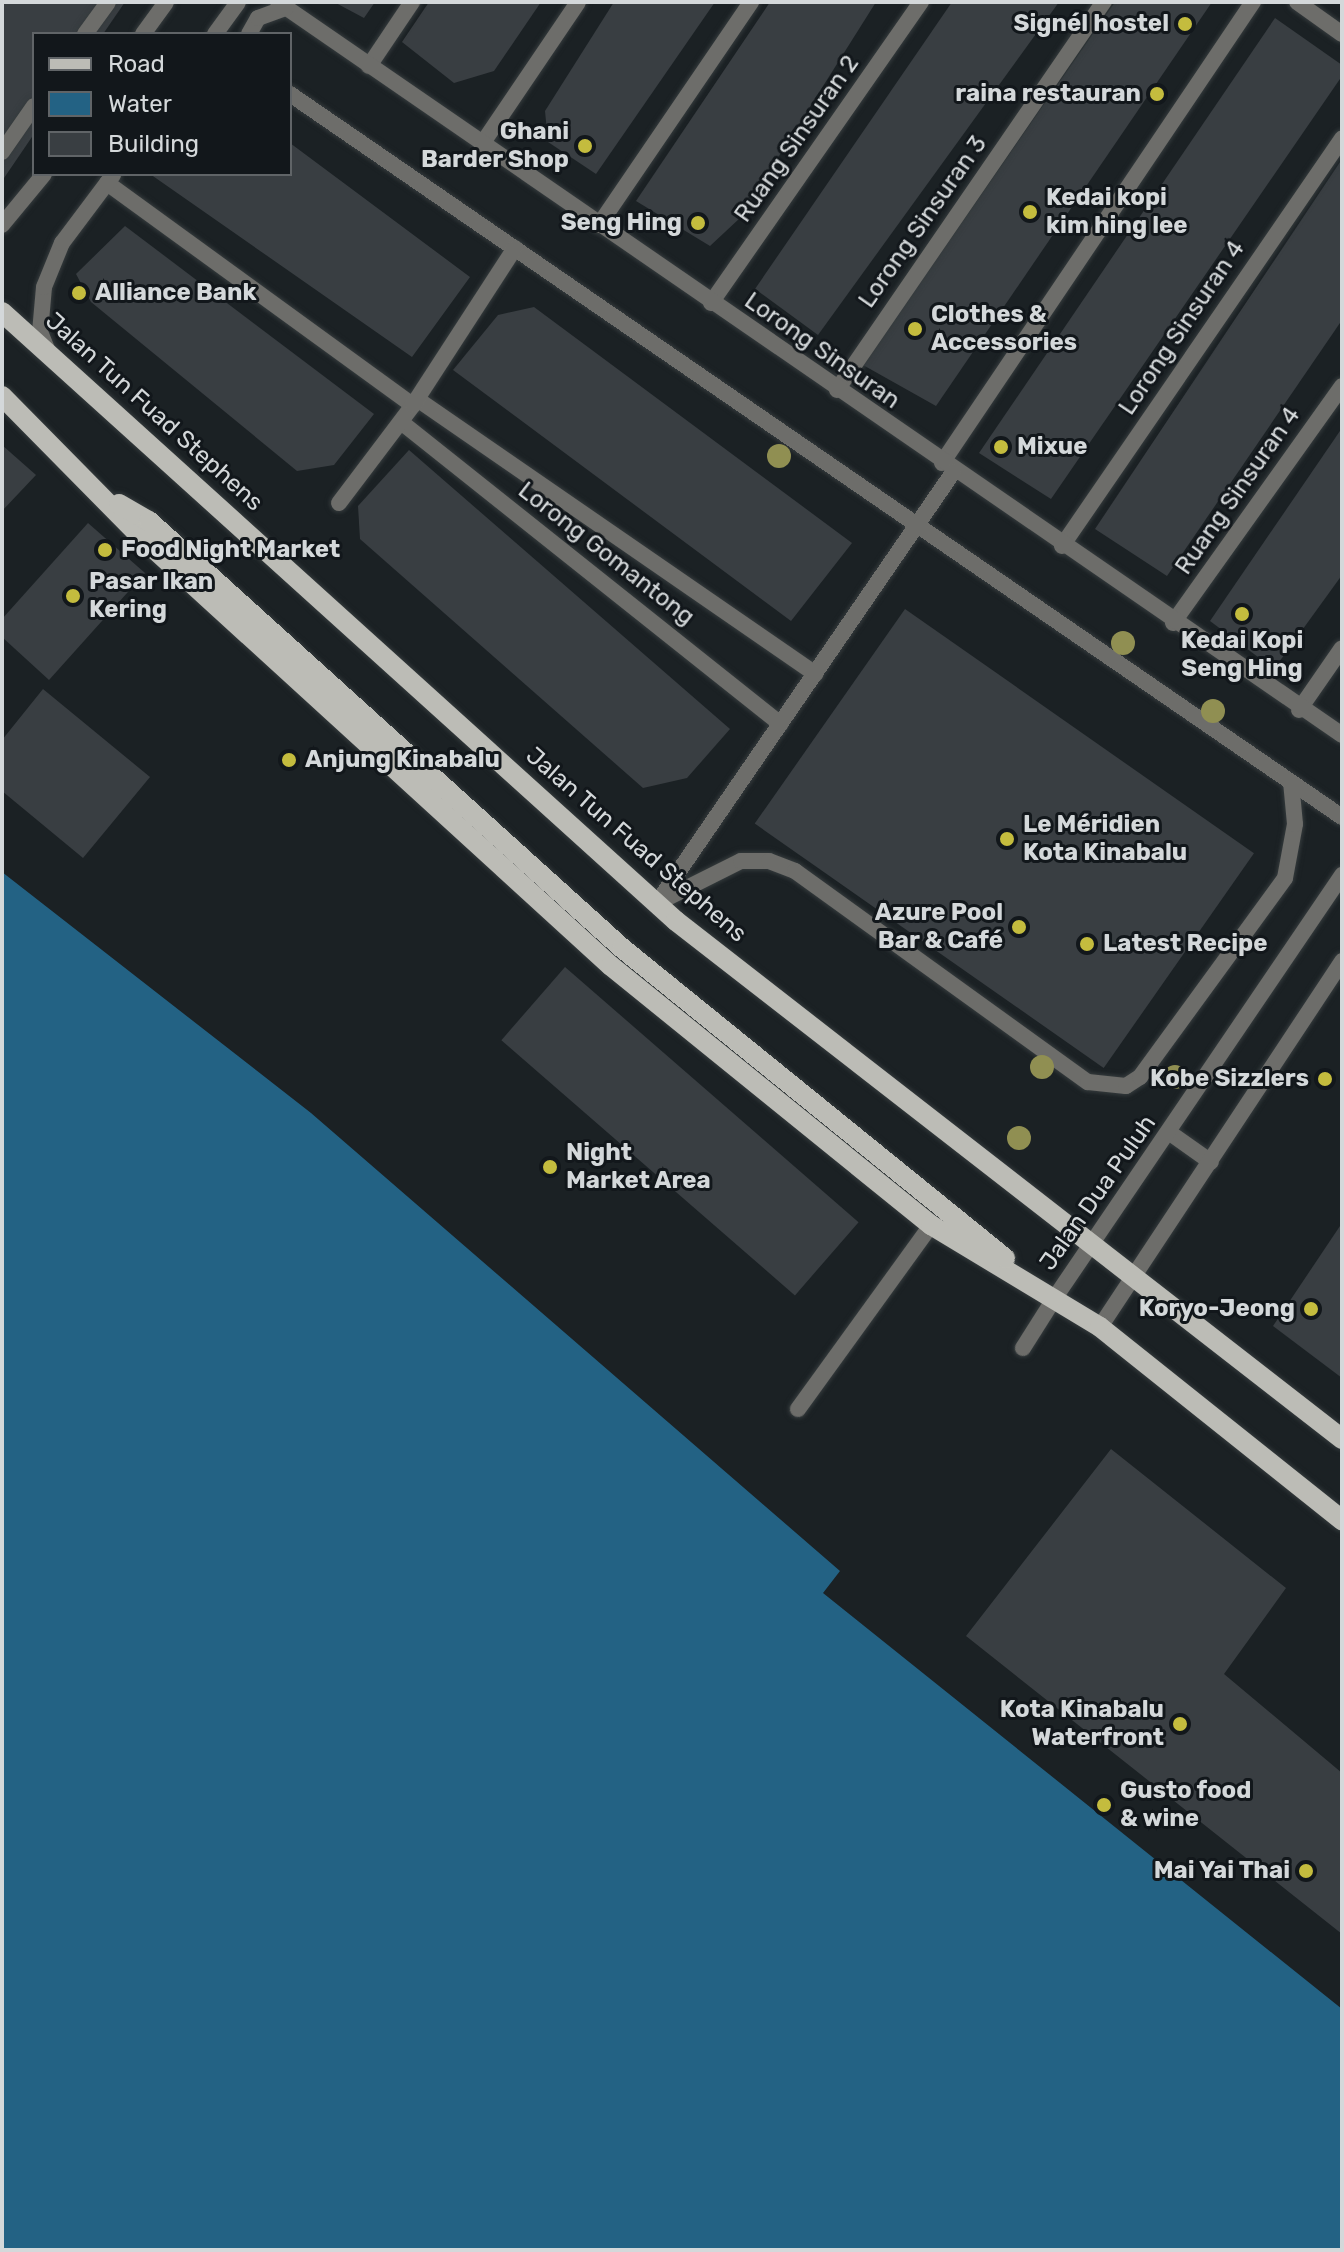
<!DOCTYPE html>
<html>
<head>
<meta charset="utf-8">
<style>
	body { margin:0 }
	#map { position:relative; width:1344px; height:2252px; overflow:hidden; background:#1b2124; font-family:Rubik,sans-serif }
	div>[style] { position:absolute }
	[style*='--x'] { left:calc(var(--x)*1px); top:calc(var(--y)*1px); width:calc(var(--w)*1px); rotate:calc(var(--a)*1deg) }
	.water>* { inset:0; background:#236284 }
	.building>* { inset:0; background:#393e42; transform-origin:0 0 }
	.roads { filter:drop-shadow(0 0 2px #353b3d) drop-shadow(0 0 2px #353b3d) }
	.service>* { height:16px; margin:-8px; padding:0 8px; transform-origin:8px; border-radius:8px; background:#6d6d6a }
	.pedestrian>* { height:16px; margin:-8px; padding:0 8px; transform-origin:8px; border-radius:8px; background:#6d6d6a }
	.minor>* { height:16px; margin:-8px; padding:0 8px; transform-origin:8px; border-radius:8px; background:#6d6d6a }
	.tertiary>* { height:16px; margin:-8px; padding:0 8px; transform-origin:8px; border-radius:8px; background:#6d6d6a }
	.primary>* { height:20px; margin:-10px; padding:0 10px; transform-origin:10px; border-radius:10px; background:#bcbcb6 }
	.trees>* { width:24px; height:24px; margin:-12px; border-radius:50%; background:#908f52 }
	.dots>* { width:22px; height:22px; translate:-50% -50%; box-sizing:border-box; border:4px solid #12171b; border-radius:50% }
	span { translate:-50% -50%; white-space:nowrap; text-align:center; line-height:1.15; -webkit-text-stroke:6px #12171b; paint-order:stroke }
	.poi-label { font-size:24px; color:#d4d8da; font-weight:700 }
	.right { translate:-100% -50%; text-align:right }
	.left { translate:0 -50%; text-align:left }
	.street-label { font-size:24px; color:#d4d8da }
	.frame { position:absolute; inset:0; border:4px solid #d4d8da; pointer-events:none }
	.legend { position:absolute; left:32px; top:32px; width:260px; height:144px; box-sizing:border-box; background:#12171b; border:2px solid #606467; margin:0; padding:10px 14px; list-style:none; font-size:24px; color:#d4d8da }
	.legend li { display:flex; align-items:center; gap:16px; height:40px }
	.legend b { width:40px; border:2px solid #606467 }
</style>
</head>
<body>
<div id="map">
	<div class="water">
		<div style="clip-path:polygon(2px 872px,311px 1113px,840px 1571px,823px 1593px,1342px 2009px,1342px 2250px,2px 2250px)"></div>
	</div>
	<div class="building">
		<div style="clip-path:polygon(2px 2px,125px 2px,103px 34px,34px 34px,34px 134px,2px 181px)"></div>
		<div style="clip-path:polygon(334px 2px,375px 2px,364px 18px)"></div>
		<div style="clip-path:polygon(429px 2px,541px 2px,494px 71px,454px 83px,402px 42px)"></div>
		<div style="clip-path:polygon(614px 2px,715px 2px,596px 174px,548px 142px,545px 111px)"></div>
		<div style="clip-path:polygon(770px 2px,876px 2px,740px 218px,710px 246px,636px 201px)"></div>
		<div style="clip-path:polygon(952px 2px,1059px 2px,818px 335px,755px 289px)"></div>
		<div style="clip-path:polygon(1115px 2px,1212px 2px,936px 406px,863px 365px)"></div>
		<div style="clip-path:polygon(1275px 18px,1342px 65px,1342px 76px,1051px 499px,979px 453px)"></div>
		<div style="clip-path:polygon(290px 143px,470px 277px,412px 357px,150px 174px,290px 174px)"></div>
		<div style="clip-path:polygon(1342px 159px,1342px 320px,1167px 576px,1095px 529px)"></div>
		<div style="clip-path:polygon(125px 226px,374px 414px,334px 465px,297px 471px,91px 302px,76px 274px)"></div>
		<div style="clip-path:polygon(534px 307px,852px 543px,791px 621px,453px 370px,498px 315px)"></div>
		<div style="clip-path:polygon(1342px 428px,1342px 575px,1274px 669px,1210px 621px)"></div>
		<div style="clip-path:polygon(2px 445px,36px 475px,2px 511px)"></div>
		<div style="clip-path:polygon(409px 450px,730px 729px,687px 778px,643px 788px,360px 539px,358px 506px)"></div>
		<div style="clip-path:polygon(88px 523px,145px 573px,49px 680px,2px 637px,2px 619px)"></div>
		<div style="left:905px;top:609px;width:426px;height:262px;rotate:35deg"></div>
		<div style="clip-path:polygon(43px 689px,150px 777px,83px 858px,2px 791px,2px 740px)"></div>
		<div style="left:565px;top:967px;width:389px;height:97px;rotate:41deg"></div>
		<div style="clip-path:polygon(1342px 1223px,1342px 1378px,1273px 1326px)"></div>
		<div style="clip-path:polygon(1111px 1449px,1286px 1588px,1224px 1674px,1342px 1773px,1342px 1934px,966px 1636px)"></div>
	</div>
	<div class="roads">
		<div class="service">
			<div style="--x:85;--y:34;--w:39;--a:-54"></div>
			<div style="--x:369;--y:66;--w:77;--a:-56.1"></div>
			<div style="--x:2;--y:152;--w:56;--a:-55.2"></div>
			<div style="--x:599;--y:225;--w:270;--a:-55.7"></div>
			<div style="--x:837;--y:390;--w:471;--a:-55.5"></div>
			<div style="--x:1062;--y:546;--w:495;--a:-55.5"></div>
			<div style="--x:1299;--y:710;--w:75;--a:-55.3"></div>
			<div style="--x:657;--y:903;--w:94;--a:-26.6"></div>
			<div style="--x:741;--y:861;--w:28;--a:0"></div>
			<div style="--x:769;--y:861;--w:28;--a:21"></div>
			<div style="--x:795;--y:871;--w:361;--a:35.8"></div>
			<div style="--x:1088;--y:1082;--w:38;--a:6"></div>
			<div style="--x:1126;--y:1086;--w:17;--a:-33"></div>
			<div style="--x:1140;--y:1077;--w:246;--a:-53.9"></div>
			<div style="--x:1285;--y:878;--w:55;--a:-79.5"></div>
			<div style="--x:1295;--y:824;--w:42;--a:-95.4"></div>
			<div style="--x:1023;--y:1348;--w:58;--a:-57.7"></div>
			<div style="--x:798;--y:1409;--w:227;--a:-54.1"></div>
		</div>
		<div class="pedestrian">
			<div style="--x:482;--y:144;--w:171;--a:-55.9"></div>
			<div style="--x:711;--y:303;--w:367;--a:-55.1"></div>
			<div style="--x:942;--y:463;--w:556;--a:-56"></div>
			<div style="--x:1173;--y:623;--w:291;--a:-54.5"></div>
		</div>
		<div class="minor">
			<div style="--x:278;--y:2;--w:1292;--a:34.56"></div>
			<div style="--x:1297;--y:2;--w:55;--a:35.4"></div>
			<div style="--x:143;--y:34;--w:39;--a:-54"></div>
			<div style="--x:215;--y:34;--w:39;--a:-54"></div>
			<div style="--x:249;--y:34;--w:18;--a:-61"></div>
			<div style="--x:258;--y:18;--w:30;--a:-20"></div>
			<div style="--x:290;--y:94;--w:1276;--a:34.5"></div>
			<div style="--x:107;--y:183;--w:378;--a:36"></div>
			<div style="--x:2;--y:225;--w:66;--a:-50.5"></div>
			<div style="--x:49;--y:354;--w:24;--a:-112"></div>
			<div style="--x:40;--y:332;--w:45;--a:-84.9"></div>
			<div style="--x:44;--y:287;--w:48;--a:-67.8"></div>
			<div style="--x:62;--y:243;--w:85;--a:-53.1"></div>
			<div style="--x:417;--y:399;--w:484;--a:34.6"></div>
			<div style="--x:401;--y:422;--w:485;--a:38.5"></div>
			<div style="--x:339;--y:503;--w:123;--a:-52.9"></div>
			<div style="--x:413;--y:405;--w:187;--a:-57"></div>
			<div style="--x:657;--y:903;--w:524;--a:-55.49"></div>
		</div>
		<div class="tertiary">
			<div style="--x:1170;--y:1133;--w:50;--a:35.3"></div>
			<div style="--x:1054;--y:1299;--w:513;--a:-55.81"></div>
			<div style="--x:1100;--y:1327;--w:439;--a:-56.5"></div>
		</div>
		<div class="primary">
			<div style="--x:2;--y:312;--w:908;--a:42.1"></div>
			<div style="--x:676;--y:921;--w:844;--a:37.87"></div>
			<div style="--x:2;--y:396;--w:198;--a:45.4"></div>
			<div style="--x:141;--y:537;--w:636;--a:42.39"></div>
			<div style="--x:611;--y:966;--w:412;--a:39"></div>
			<div style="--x:931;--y:1225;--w:197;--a:31.1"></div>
			<div style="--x:1100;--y:1327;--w:310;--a:38.6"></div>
			<div style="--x:119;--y:504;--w:34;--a:30"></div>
			<div style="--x:149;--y:521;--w:637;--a:42.07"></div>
			<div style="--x:622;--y:948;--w:493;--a:39"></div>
		</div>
	</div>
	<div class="trees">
		<div style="left:779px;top:456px"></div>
		<div style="left:1123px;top:643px"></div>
		<div style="left:1213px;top:711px"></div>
		<div style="left:1042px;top:1067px"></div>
		<div style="left:1175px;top:1077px"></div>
		<div style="left:1019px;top:1138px"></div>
	</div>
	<div class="dots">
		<div style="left:1185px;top:24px;background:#c4bc3e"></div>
		<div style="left:1157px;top:94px;background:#c4bc3e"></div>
		<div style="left:585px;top:146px;background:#c4bc3e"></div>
		<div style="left:1030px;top:212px;background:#c4bc3e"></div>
		<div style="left:698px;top:223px;background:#c4bc3e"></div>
		<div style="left:79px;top:293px;background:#c4bc3e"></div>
		<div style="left:915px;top:329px;background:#c4bc3e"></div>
		<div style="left:1001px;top:447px;background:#c4bc3e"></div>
		<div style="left:105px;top:550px;background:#c4bc3e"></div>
		<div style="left:73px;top:596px;background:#c4bc3e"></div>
		<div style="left:1242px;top:614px;background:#c4bc3e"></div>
		<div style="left:289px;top:760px;background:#c4bc3e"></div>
		<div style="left:1007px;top:839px;background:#c4bc3e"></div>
		<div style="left:1019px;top:927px;background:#c4bc3e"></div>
		<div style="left:1087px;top:944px;background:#c4bc3e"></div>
		<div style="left:1325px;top:1079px;background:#c4bc3e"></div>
		<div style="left:550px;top:1167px;background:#c4bc3e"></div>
		<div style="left:1311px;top:1309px;background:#c4bc3e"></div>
		<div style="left:1180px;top:1724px;background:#c4bc3e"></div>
		<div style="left:1104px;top:1805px;background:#c4bc3e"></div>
		<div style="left:1306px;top:1871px;background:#c4bc3e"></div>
	</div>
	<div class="poi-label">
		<span class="right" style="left:1169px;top:24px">Signél hostel</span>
		<span class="right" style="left:1141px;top:94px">raina restauran</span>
		<span class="right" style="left:569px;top:146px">Ghani<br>Barder Shop</span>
		<span class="left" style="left:1046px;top:212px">Kedai kopi<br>kim hing lee</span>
		<span class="right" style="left:682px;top:223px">Seng Hing</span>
		<span class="left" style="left:95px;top:293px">Alliance Bank</span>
		<span class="left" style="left:931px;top:329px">Clothes &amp;<br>Accessories</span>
		<span class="left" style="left:1017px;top:447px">Mixue</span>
		<span class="left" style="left:121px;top:550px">Food Night Market</span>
		<span class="left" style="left:89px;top:596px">Pasar Ikan<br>Kering</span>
		<span style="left:1242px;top:655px">Kedai Kopi<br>Seng Hing</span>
		<span class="left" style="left:305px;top:760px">Anjung Kinabalu</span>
		<span class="left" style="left:1023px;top:839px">Le Méridien<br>Kota Kinabalu</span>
		<span class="right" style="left:1003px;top:927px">Azure Pool<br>Bar &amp; Café</span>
		<span class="left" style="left:1103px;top:944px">Latest Recipe</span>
		<span class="right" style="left:1309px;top:1079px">Kobe Sizzlers</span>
		<span class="left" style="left:566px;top:1167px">Night<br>Market Area</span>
		<span class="right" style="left:1295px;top:1309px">Koryo-Jeong</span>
		<span class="right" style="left:1164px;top:1724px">Kota Kinabalu<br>Waterfront</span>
		<span class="left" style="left:1120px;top:1805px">Gusto food<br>&amp; wine</span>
		<span class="right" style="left:1290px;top:1871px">Mai Yai Thai</span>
	</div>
	<div class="street-label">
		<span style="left:797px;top:139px;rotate:-55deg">Ruang Sinsuran 2</span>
		<span style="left:923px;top:222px;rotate:-55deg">Lorong Sinsuran 3</span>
		<span style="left:1182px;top:328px;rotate:-56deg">Lorong Sinsuran 4</span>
		<span style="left:822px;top:351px;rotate:35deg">Lorong Sinsuran</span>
		<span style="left:154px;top:412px;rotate:42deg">Jalan Tun Fuad Stephens</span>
		<span style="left:1238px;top:491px;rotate:-55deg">Ruang Sinsuran 4</span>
		<span style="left:606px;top:554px;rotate:38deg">Lorong Gomantong</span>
		<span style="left:636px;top:845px;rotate:41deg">Jalan Tun Fuad Stephens</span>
		<span style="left:1098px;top:1193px;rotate:-55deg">Jalan Dua Puluh</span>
	</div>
	<div class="frame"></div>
	<ul class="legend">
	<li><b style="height:10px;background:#bcbcb6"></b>Road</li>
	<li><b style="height:22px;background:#236284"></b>Water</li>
	<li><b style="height:22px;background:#393e42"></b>Building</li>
	</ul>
</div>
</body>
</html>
